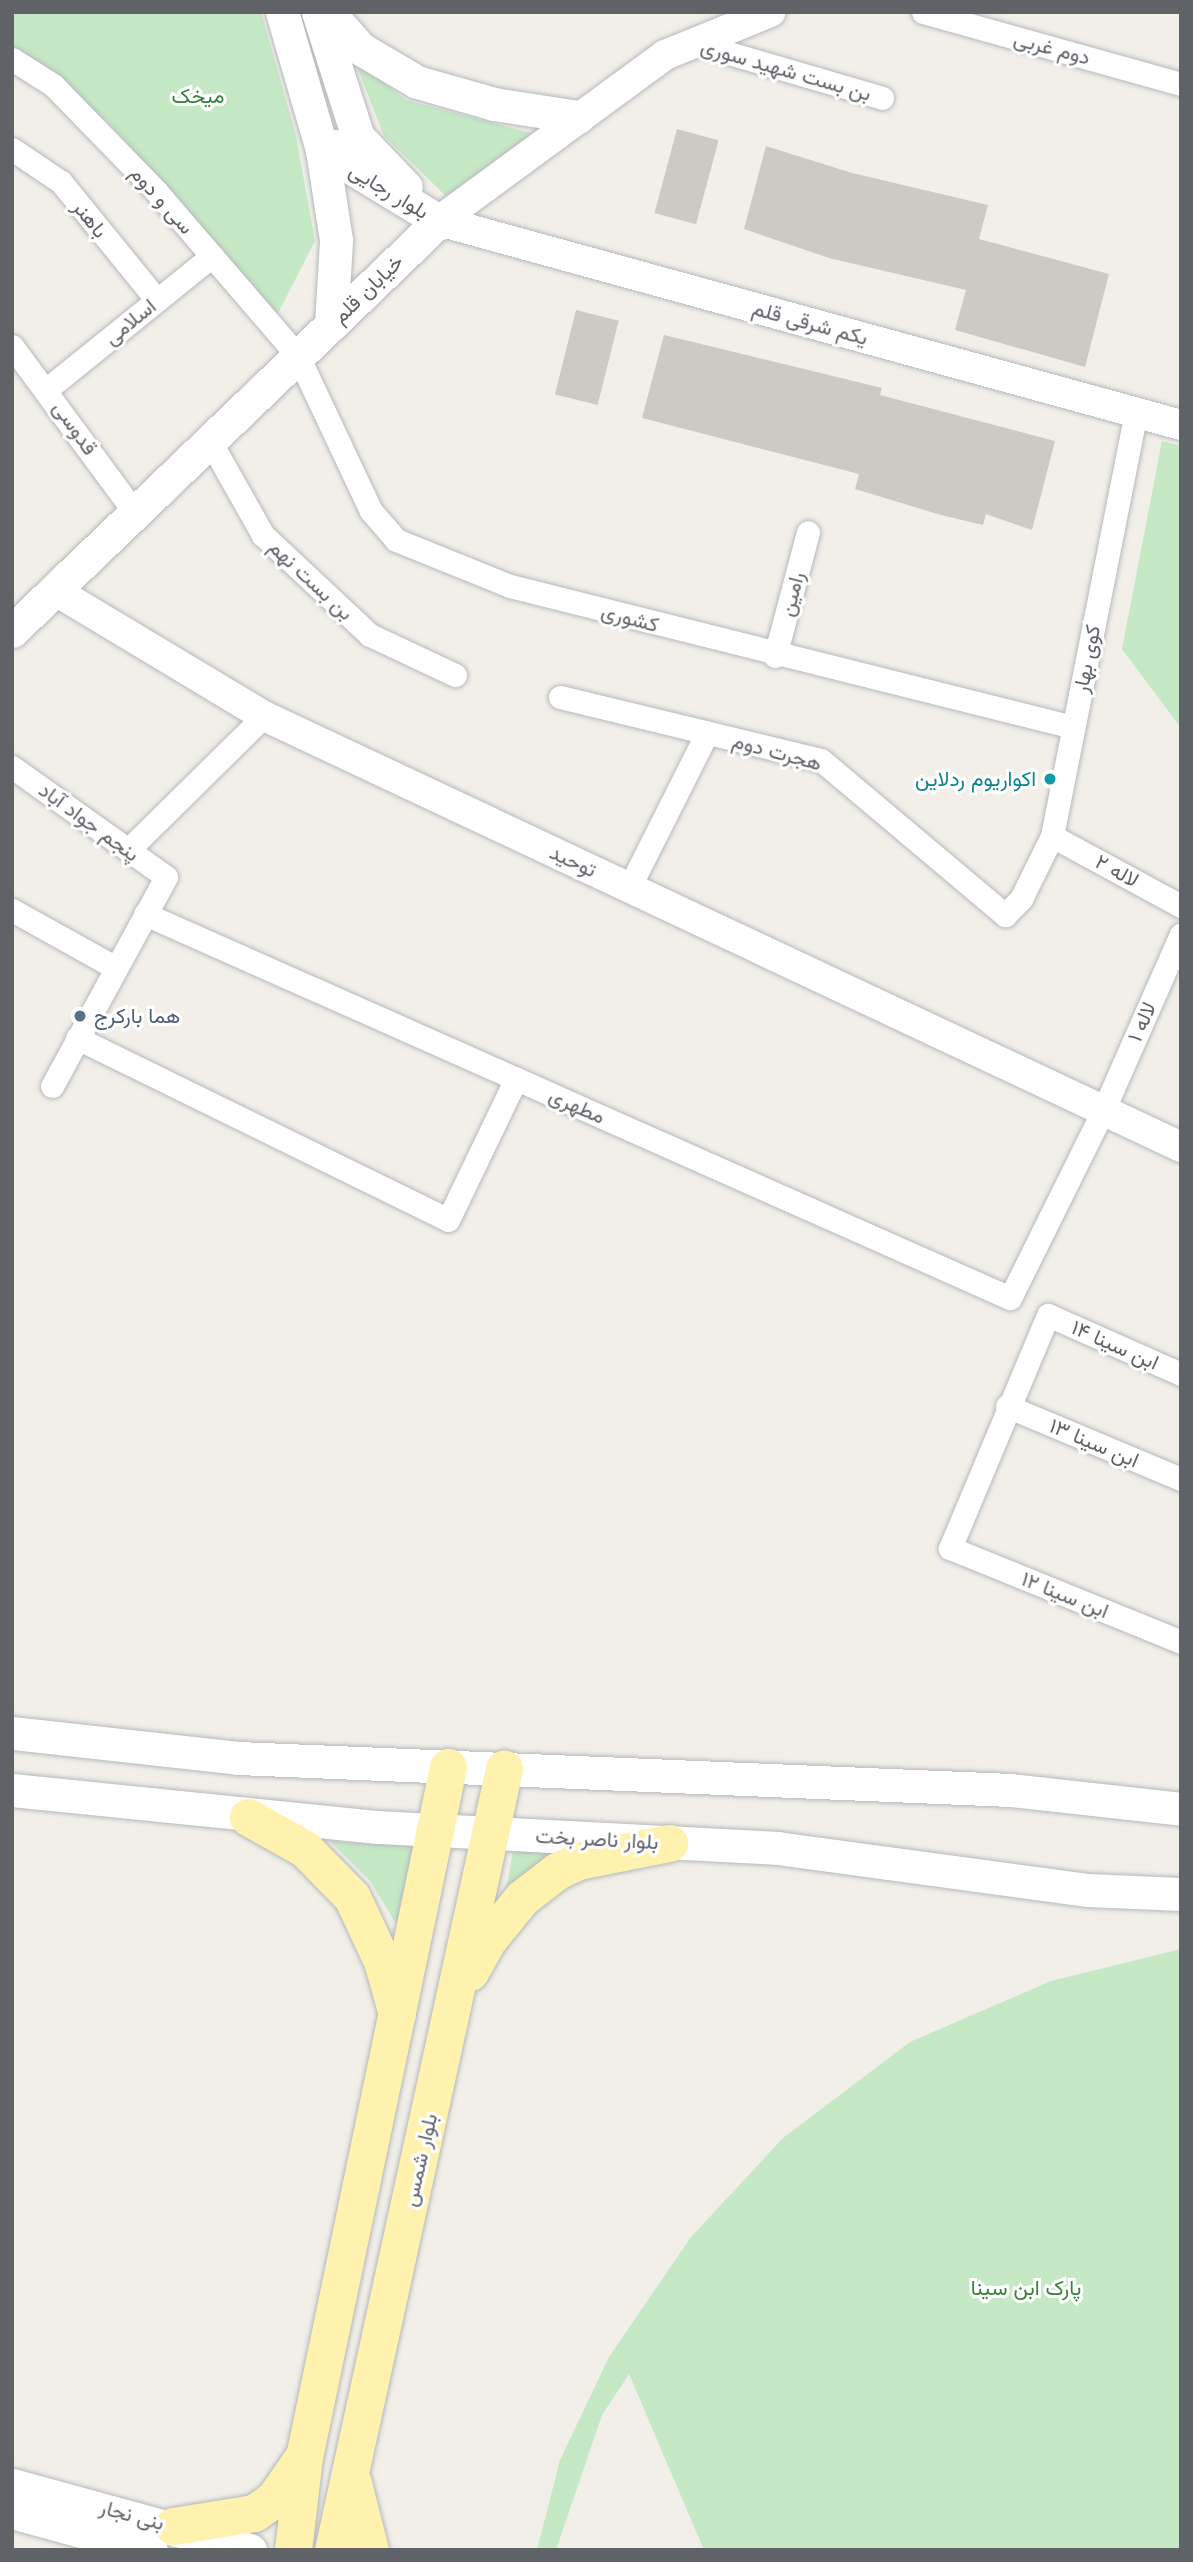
<!DOCTYPE html>
<html>
<head>
<meta charset="utf-8">
<style>
	body { margin:0 }
	#map { position:relative; width:1193px; height:2562px; overflow:hidden; background:#f1efe8; font-family:Inter,Vazirmatn,sans-serif }
	div>[style] { position:absolute }
	[style*='--x'] { left:calc(var(--x)*1px); top:calc(var(--y)*1px); width:calc(var(--w)*1px); rotate:calc(var(--a)*1deg) }
	.green>* { inset:0; background:#c5e8c5 }
	.building>* { inset:0; background:#cccac5; transform-origin:0 0 }
	.roads { filter:drop-shadow(0 0 2px #b5b8bc) drop-shadow(0 0 2px #b5b8bc) }
	.minor>* { height:23px; margin:-11.5px; padding:0 11.5px; transform-origin:11.5px; border-radius:11.5px; background:#fff }
	.tertiary>* { height:30px; margin:-15px; padding:0 15px; transform-origin:15px; border-radius:15px; background:#fff }
	.secondary>* { height:33px; margin:-16.5px; padding:0 16.5px; transform-origin:16.5px; border-radius:16.5px; background:#fff }
	.primary>* { height:37px; margin:-18.5px; padding:0 18.5px; transform-origin:18.5px; border-radius:18.5px; background:#fff2af }
	.dots>* { width:19px; height:19px; translate:-50% -50%; box-sizing:border-box; border:4px solid #fff; border-radius:50% }
	span { translate:-50% -50%; white-space:nowrap; text-align:center; line-height:1.15; -webkit-text-stroke:6px #fff; paint-order:stroke }
	.street-label { font-size:21px; color:#5f6368 }
	.park-label { font-size:21px; color:#348238 }
	.culture-label { font-size:21px; color:#0d838f }
	.right { translate:-100% -50%; text-align:right }
	.service-label { font-size:21px; color:#4e5e75 }
	.left { translate:0 -50%; text-align:left }
	.frame { position:absolute; inset:0; border:14px solid #5f6368; pointer-events:none }
</style>
</head>
<body>
<div id="map">
	<div class="green">
		<div style="clip-path:polygon(12px 12px,261px 12px,296px 136px,315px 241px,277px 315px,109px 123px,12px 45px)"></div>
		<div style="clip-path:polygon(354px 59px,406px 100px,535px 134px,446px 196px,384px 136px)"></div>
		<div style="clip-path:polygon(1162px 441px,1181px 446px,1181px 728px,1122px 649px)"></div>
		<div style="clip-path:polygon(330px 1841px,421px 1847px,400px 1930px,370px 1881px)"></div>
		<div style="clip-path:polygon(513px 1850px,577px 1852px,504px 1904px)"></div>
		<div style="clip-path:polygon(1181px 1949px,1181px 2550px,704px 2550px,629px 2374px,602px 2415px,556px 2550px,537px 2550px,560px 2460px,609px 2357px,691px 2237px,783px 2138px,910px 2042px,1051px 1981px)"></div>
	</div>
	<div class="building">
		<div style="left:677px;top:129px;width:43px;height:87px;rotate:15deg"></div>
		<div style="clip-path:polygon(766px 146px,852px 173px,988px 205px,979px 239px,1109px 274px,1085px 367px,955px 330px,966px 290px,829px 258px,744px 229px)"></div>
		<div style="left:576px;top:310px;width:44px;height:87px;rotate:14deg"></div>
		<div style="clip-path:polygon(664px 335px,882px 388px,880px 395px,1055px 441px,1032px 530px,986px 514px,983px 525px,941px 515px,855px 489px,859px 474px,642px 418px)"></div>
	</div>
	<div class="roads">
		<div class="minor">
			<div style="--x:923;--y:12;--w:268;--a:15.6"></div>
			<div style="--x:691;--y:42;--w:199;--a:16.3"></div>
			<div style="--x:12;--y:59;--w:49;--a:32.4"></div>
			<div style="--x:53;--y:85;--w:148;--a:45.8"></div>
			<div style="--x:156;--y:191;--w:218;--a:49.3"></div>
			<div style="--x:298;--y:356;--w:171;--a:64.8"></div>
			<div style="--x:371;--y:511;--w:38;--a:49"></div>
			<div style="--x:396;--y:540;--w:123;--a:22"></div>
			<div style="--x:510;--y:586;--w:580;--a:14.06"></div>
			<div style="--x:12;--y:149;--w:59;--a:34"></div>
			<div style="--x:61;--y:182;--w:152;--a:50.9"></div>
			<div style="--x:12;--y:346;--w:207;--a:53.6"></div>
			<div style="--x:47;--y:389;--w:212;--a:-38.9"></div>
			<div style="--x:210;--y:441;--w:108;--a:60.6"></div>
			<div style="--x:263;--y:535;--w:146;--a:43.1"></div>
			<div style="--x:370;--y:635;--w:94;--a:25.2"></div>
			<div style="--x:775;--y:656;--w:128;--a:-75.1"></div>
			<div style="--x:560;--y:697;--w:268;--a:13.6"></div>
			<div style="--x:821;--y:760;--w:241;--a:40.1"></div>
			<div style="--x:1005;--y:915;--w:23;--a:-45"></div>
			<div style="--x:1021;--y:899;--w:70;--a:-63.8"></div>
			<div style="--x:1052;--y:836;--w:432;--a:-78.8"></div>
			<div style="--x:12;--y:767;--w:189;--a:35.5"></div>
			<div style="--x:166;--y:877;--w:238;--a:118.6"></div>
			<div style="--x:1052;--y:836;--w:147;--a:28.5"></div>
			<div style="--x:128;--y:850;--w:191;--a:-44.6"></div>
			<div style="--x:629;--y:888;--w:174;--a:-63.3"></div>
			<div style="--x:12;--y:910;--w:119;--a:29.1"></div>
			<div style="--x:145;--y:914;--w:946;--a:23.94"></div>
			<div style="--x:1010;--y:1298;--w:209;--a:-63.6"></div>
			<div style="--x:1103;--y:1111;--w:193;--a:-66.2"></div>
			<div style="--x:77;--y:1038;--w:413;--a:26.1"></div>
			<div style="--x:448;--y:1220;--w:157;--a:-64.3"></div>
			<div style="--x:1181;--y:1374;--w:145;--a:-156.1"></div>
			<div style="--x:1048;--y:1315;--w:253;--a:112.8"></div>
			<div style="--x:950;--y:1548;--w:249;--a:22.1"></div>
			<div style="--x:1007;--y:1406;--w:189;--a:22.8"></div>
		</div>
		<div class="tertiary">
			<div style="--x:439;--y:221;--w:770;--a:15.37"></div>
			<div style="--x:439;--y:221;--w:280;--a:-36.3"></div>
			<div style="--x:665;--y:55;--w:114;--a:-22.1"></div>
			<div style="--x:54;--y:590;--w:245;--a:31"></div>
			<div style="--x:264;--y:716;--w:1013;--a:25.17"></div>
		</div>
		<div class="secondary">
			<div style="--x:282;--y:12;--w:144;--a:73.8"></div>
			<div style="--x:322;--y:150;--w:137;--a:31.3"></div>
			<div style="--x:318;--y:12;--w:131;--a:72.3"></div>
			<div style="--x:358;--y:137;--w:69;--a:46.2"></div>
			<div style="--x:328;--y:12;--w:50;--a:48.3"></div>
			<div style="--x:361;--y:49;--w:65;--a:30.5"></div>
			<div style="--x:417;--y:82;--w:80;--a:15.9"></div>
			<div style="--x:494;--y:104;--w:85;--a:8.8"></div>
			<div style="--x:331;--y:325;--w:85;--a:-86.6"></div>
			<div style="--x:336;--y:240;--w:91;--a:-98.8"></div>
			<div style="--x:322;--y:150;--w:13;--a:-18"></div>
			<div style="--x:12;--y:631;--w:592;--a:-43.84"></div>
			<div style="--x:12;--y:1733;--w:227;--a:6.3"></div>
			<div style="--x:238;--y:1758;--w:773;--a:2.37"></div>
			<div style="--x:1010;--y:1790;--w:172;--a:6.3"></div>
			<div style="--x:12;--y:1790;--w:368;--a:5.8"></div>
			<div style="--x:378;--y:1827;--w:400;--a:3"></div>
			<div style="--x:777;--y:1848;--w:314;--a:7.7"></div>
			<div style="--x:1088;--y:1890;--w:93;--a:2.5"></div>
			<div style="--x:12;--y:2485;--w:247;--a:15.3"></div>
			<div style="--x:12;--y:2512;--w:144;--a:15.3"></div>
		</div>
		<div class="primary">
			<div style="--x:248;--y:1817;--w:65;--a:29.3"></div>
			<div style="--x:305;--y:1849;--w:67;--a:45.6"></div>
			<div style="--x:352;--y:1897;--w:71;--a:64.9"></div>
			<div style="--x:382;--y:1961;--w:55;--a:74.2"></div>
			<div style="--x:470;--y:1972;--w:35;--a:-61"></div>
			<div style="--x:487;--y:1941;--w:55;--a:-50.9"></div>
			<div style="--x:522;--y:1898;--w:44;--a:-37.6"></div>
			<div style="--x:557;--y:1871;--w:23;--a:-25"></div>
			<div style="--x:578;--y:1861;--w:93;--a:-11.2"></div>
			<div style="--x:353;--y:2483;--w:69;--a:75.8"></div>
			<div style="--x:173;--y:2526;--w:82;--a:-9.1"></div>
			<div style="--x:254;--y:2513;--w:24;--a:-35"></div>
			<div style="--x:274;--y:2499;--w:47;--a:-55.3"></div>
			<div style="--x:293;--y:2550;--w:94;--a:-83.3"></div>
			<div style="--x:304;--y:2457;--w:705;--a:-78.21"></div>
			<div style="--x:333;--y:2550;--w:800;--a:-77.65"></div>
		</div>
	</div>
	<div class="dots">
		<div style="left:1050px;top:779px;background:#0f9aa8"></div>
		<div style="left:80px;top:1016px;background:#5c6f8a"></div>
	</div>
	<div class="street-label">
		<span style="left:1052px;top:48px;rotate:15deg">دوم غربی</span>
		<span style="left:786px;top:70px;rotate:16deg">بن بست شهید سوری</span>
		<span style="left:389px;top:191px;rotate:31deg">بلوار رجایی</span>
		<span style="left:162px;top:200px;rotate:48deg">سی و دوم</span>
		<span style="left:90px;top:219px;rotate:51deg">باهنر</span>
		<span style="left:368px;top:289px;rotate:-44deg">خیابان قلم</span>
		<span style="left:130px;top:322px;rotate:-39deg">اسلامی</span>
		<span style="left:810px;top:323px;rotate:15deg">یکم شرقی قلم</span>
		<span style="left:75px;top:428px;rotate:55deg">قدوسی</span>
		<span style="left:311px;top:580px;rotate:43deg">بن بست نهم</span>
		<span style="left:792px;top:594px;rotate:-75deg">رامین</span>
		<span style="left:630px;top:618px;rotate:15deg">کشوری</span>
		<span style="left:1087px;top:659px;rotate:-79deg">کوی بهار</span>
		<span style="left:777px;top:752px;rotate:15deg">هجرت دوم</span>
		<span style="left:89px;top:822px;rotate:36deg">پنجم جواد آباد</span>
		<span style="left:573px;top:861px;rotate:25deg">توحید</span>
		<span style="left:1117px;top:871px;rotate:29deg">لاله ۲</span>
		<span style="left:1142px;top:1022px;rotate:-66deg">لاله ۱</span>
		<span style="left:577px;top:1106px;rotate:24deg">مطهری</span>
		<span style="left:1115px;top:1345px;rotate:24deg">ابن سینا ۱۴</span>
		<span style="left:1094px;top:1443px;rotate:23deg">ابن سینا ۱۳</span>
		<span style="left:1065px;top:1595px;rotate:22deg">ابن سینا ۱۲</span>
		<span style="left:597px;top:1839px;rotate:3deg">بلوار ناصر بخت</span>
		<span style="left:420px;top:2160px;rotate:-77deg">بلوار شمس</span>
		<span style="left:132px;top:2515px;rotate:15deg">بنی نجار</span>
	</div>
	<div class="park-label">
		<span style="left:198px;top:96px">میخک</span>
		<span style="left:1026px;top:2288px">پارک ابن سینا</span>
	</div>
	<div class="culture-label">
		<span class="right" style="left:1036px;top:779px">اکواریوم ردلاین</span>
	</div>
	<div class="service-label">
		<span class="left" style="left:94px;top:1016px">هما بارکرج</span>
	</div>
	<div class="frame"></div>
</div>
</body>
</html>
